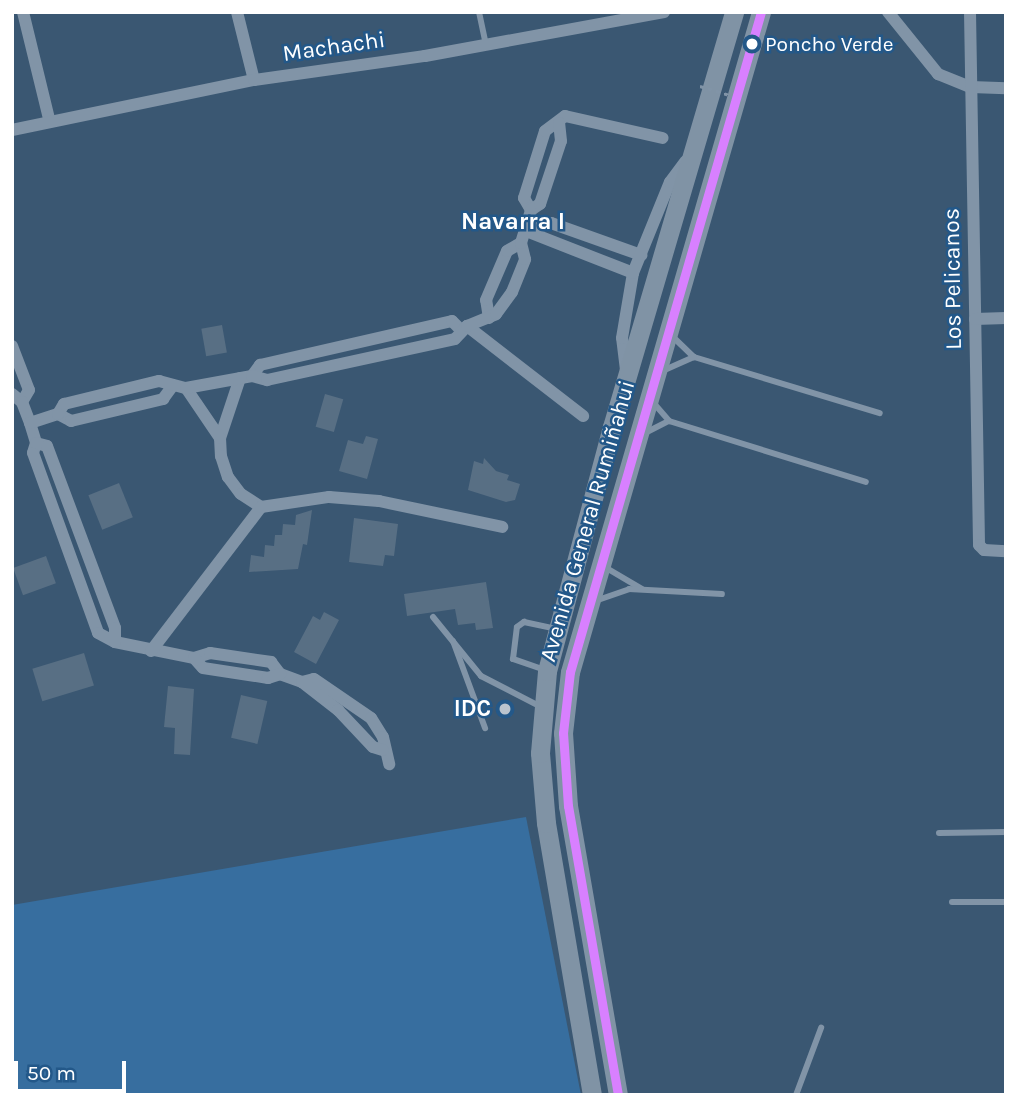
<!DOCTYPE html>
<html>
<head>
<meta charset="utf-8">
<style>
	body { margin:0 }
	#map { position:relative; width:1018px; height:1107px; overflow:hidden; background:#3a5772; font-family:Karla,sans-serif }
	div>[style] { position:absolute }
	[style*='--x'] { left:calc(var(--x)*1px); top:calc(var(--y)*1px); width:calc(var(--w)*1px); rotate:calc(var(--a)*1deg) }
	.green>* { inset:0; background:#376e9f }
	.building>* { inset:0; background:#586f84; transform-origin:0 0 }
	.service>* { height:6px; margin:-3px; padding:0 3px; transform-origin:3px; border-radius:3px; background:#8194a7 }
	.minor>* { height:12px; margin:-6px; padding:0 6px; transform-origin:6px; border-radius:6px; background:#8194a7 }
	.trunk>* { height:19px; margin:-9.5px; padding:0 9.5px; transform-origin:9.5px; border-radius:9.5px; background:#8093a5 }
	.path-bridge>* { height:2.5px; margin-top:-1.25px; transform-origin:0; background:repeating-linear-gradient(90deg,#8194a7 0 3.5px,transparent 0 8.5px) }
	.bus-1>* { height:9px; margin:-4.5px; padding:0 4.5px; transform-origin:4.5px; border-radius:4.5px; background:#d880ff }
	.dots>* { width:19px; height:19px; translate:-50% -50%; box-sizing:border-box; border:4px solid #235889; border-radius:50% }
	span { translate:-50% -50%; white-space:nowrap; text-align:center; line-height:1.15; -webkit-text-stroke:5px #235889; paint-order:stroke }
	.bus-label { font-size:21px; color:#fff }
	.left { translate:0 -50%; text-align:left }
	.street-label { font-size:23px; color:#fff }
	.poi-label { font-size:23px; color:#fff; font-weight:700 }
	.right { translate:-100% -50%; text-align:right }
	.neighbourhood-label { font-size:24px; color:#fff; font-weight:700 }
	.frame { position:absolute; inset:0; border:14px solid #fff; pointer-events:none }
	.scale { position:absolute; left:14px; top:1061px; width:112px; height:32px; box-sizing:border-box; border:4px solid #fff; border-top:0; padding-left:9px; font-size:21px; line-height:24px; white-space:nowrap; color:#fff; -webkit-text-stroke:5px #235889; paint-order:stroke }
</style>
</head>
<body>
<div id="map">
	<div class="green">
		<div style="clip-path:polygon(526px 817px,581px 1095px,12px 1095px,12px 905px)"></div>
	</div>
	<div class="building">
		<div style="left:222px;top:325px;width:28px;height:21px;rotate:80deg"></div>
		<div style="left:325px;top:394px;width:19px;height:34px;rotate:16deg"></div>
		<div style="clip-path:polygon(366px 436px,378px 439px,367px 479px,339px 471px,348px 440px,363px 444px)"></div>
		<div style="clip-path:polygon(484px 458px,496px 471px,509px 475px,507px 480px,520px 484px,515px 500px,506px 502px,468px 490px,474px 461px,483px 464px)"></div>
		<div style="left:119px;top:483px;width:37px;height:33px;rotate:68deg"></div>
		<div style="clip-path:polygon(312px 510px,307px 545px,303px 544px,298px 569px,249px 572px,251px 555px,264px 557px,265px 545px,274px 546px,275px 535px,282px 535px,283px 524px,295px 525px,296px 515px)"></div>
		<div style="clip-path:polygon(354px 518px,398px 524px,394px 556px,385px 555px,383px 566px,349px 562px)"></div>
		<div style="left:46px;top:556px;width:29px;height:35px;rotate:70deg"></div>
		<div style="clip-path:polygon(486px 582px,493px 628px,476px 630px,475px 623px,458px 625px,455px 609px,407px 616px,404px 594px)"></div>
		<div style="clip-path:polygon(324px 612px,339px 620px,316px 664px,294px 652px,313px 616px,320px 620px)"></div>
		<div style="left:84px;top:653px;width:34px;height:54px;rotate:73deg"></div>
		<div style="clip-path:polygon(168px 686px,194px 689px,190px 755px,174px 754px,175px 728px,164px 727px)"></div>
		<div style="left:241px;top:695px;width:27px;height:44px;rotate:13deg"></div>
		<div style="left:510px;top:702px;width:14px;height:12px;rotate:82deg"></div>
	</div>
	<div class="service">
		<div style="--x:479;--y:12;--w:33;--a:78"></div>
		<div style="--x:671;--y:335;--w:32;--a:44"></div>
		<div style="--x:694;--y:357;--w:194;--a:16.8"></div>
		<div style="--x:660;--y:372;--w:37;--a:-24"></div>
		<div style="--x:651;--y:400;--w:28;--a:49"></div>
		<div style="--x:669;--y:421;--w:206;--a:17.2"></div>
		<div style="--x:643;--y:434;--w:29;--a:-27"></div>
		<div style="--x:603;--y:566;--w:45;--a:30.5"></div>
		<div style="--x:595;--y:601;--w:36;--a:-19"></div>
		<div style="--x:629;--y:589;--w:93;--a:3.1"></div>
		<div style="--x:433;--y:617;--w:76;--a:50.9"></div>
		<div style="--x:481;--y:676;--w:68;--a:27.3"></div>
		<div style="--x:453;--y:641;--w:93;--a:69.8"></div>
		<div style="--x:545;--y:670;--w:34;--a:-161"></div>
		<div style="--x:513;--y:659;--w:32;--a:-83"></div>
		<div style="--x:517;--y:627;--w:9;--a:-36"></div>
		<div style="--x:524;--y:622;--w:33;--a:12"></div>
		<div style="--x:939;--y:833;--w:67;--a:-0.9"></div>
		<div style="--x:952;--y:902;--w:54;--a:0"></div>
		<div style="--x:796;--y:1095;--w:72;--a:-69.5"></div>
	</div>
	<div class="minor">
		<div style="--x:23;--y:12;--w:110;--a:76.3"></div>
		<div style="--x:237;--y:12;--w:70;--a:76"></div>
		<div style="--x:888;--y:12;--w:80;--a:51.1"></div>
		<div style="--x:938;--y:74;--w:35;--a:22"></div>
		<div style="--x:971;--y:87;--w:35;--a:2"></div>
		<div style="--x:970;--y:12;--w:533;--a:89.03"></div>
		<div style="--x:979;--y:545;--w:7;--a:45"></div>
		<div style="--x:984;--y:550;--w:22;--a:3"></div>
		<div style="--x:12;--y:130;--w:247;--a:-11.7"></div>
		<div style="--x:254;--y:80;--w:173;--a:-8"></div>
		<div style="--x:425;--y:56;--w:243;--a:-10.4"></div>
		<div style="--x:531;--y:210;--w:14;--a:-120"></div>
		<div style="--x:524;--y:198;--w:70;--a:-72.6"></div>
		<div style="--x:545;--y:131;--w:25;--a:-37"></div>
		<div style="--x:565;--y:116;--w:100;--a:12.7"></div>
		<div style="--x:526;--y:231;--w:26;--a:-18"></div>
		<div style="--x:551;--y:223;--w:96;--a:19.6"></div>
		<div style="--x:526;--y:231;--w:115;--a:21.4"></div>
		<div style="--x:489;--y:318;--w:18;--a:-99"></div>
		<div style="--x:486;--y:300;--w:53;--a:-66.8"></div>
		<div style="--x:507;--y:251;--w:16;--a:-30"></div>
		<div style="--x:975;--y:319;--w:31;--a:-2"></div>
		<div style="--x:467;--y:326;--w:147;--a:37.8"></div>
		<div style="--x:12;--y:346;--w:47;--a:68.9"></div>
		<div style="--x:29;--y:390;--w:14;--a:120"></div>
		<div style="--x:626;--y:370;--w:32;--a:-97"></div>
		<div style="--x:622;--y:338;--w:66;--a:-80.4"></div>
		<div style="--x:633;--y:273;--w:98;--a:-67.9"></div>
		<div style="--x:670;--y:182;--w:26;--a:-53"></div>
		<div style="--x:252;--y:376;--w:14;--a:-54"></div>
		<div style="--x:260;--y:365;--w:197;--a:-12.9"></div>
		<div style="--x:452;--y:321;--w:13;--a:45"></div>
		<div style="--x:240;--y:378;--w:63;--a:108.4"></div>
		<div style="--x:220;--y:438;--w:18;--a:87"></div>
		<div style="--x:221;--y:456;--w:22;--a:72"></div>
		<div style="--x:228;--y:477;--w:21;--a:53"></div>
		<div style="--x:241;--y:494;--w:24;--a:33"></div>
		<div style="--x:186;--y:388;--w:60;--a:55.8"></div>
		<div style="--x:12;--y:394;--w:13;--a:39"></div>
		<div style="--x:22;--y:402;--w:22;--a:69"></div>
		<div style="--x:30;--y:423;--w:21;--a:73"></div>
		<div style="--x:36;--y:443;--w:10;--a:107"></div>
		<div style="--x:33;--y:453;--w:191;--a:70.1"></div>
		<div style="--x:98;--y:633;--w:19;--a:28"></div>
		<div style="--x:115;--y:642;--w:81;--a:11.4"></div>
		<div style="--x:194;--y:658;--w:17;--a:-17"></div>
		<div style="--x:210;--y:653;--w:62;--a:8.4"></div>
		<div style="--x:271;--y:662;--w:15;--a:53"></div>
		<div style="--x:280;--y:674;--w:23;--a:20"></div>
		<div style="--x:302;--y:682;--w:12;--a:-14"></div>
		<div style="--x:314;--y:679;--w:69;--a:34.4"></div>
		<div style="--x:371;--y:718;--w:22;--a:58"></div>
		<div style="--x:383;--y:737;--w:28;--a:77"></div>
		<div style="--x:58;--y:414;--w:15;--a:28"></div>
		<div style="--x:71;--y:421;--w:95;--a:-13.4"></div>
		<div style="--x:163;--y:399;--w:14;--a:-54"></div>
		<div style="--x:30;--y:423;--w:29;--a:-18"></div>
		<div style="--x:58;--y:414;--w:12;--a:-59"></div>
		<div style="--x:64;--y:404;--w:98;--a:-13.6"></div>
		<div style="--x:159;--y:381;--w:28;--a:15"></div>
		<div style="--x:186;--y:388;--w:67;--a:-10.3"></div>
		<div style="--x:252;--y:376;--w:16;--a:15"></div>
		<div style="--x:267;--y:380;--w:192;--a:-12.3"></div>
		<div style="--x:455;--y:339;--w:18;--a:-47"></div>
		<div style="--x:467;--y:326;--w:31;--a:-22"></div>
		<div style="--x:496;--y:314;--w:27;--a:-54"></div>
		<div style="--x:512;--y:292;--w:35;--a:-68"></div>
		<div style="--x:525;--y:259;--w:16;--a:-104"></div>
		<div style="--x:521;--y:243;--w:34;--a:-73"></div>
		<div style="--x:531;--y:210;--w:11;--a:-34"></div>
		<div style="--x:540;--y:204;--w:66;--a:-71.6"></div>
		<div style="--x:561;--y:141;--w:18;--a:-96"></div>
		<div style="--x:36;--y:443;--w:11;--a:15"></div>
		<div style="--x:47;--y:446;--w:194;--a:69.5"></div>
		<div style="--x:115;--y:628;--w:14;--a:90"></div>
		<div style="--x:151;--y:651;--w:181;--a:-52.6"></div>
		<div style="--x:261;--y:507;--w:69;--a:-8.4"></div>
		<div style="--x:329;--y:497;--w:50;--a:4.6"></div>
		<div style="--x:379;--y:501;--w:126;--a:11.9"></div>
		<div style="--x:194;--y:658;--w:13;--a:48"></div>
		<div style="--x:203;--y:668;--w:66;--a:8.7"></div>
		<div style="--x:268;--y:678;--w:13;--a:-18"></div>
		<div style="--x:302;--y:682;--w:46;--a:37.9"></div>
		<div style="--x:338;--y:710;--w:51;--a:46.6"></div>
		<div style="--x:373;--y:747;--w:10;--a:17"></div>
	</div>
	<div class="trunk">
		<div style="--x:592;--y:1095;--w:276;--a:-99.6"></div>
		<div style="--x:546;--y:823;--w:70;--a:-94.9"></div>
		<div style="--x:540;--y:753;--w:82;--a:-85.1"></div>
		<div style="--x:547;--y:671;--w:253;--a:-75.1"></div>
		<div style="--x:612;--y:427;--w:433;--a:-73.6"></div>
		<div style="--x:618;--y:1095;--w:293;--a:-99.8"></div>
		<div style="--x:568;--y:806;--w:73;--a:-93.9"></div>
		<div style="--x:563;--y:733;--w:61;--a:-83.5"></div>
		<div style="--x:570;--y:672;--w:687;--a:-73.86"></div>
	</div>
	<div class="path-bridge">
		<div style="--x:700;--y:86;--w:48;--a:16.9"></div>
	</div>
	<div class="bus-1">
		<div style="--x:618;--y:1095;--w:293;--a:-99.8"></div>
		<div style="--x:568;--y:806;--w:73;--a:-93.9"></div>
		<div style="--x:563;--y:733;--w:61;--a:-83.5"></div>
		<div style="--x:570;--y:672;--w:687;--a:-73.86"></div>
	</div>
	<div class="dots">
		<div style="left:752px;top:44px;background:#fff"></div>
		<div style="left:505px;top:709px;background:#bac4ce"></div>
	</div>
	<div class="bus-label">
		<span class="left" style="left:765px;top:44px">Poncho Verde</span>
	</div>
	<div class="street-label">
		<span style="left:334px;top:47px;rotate:-8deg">Machachi</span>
		<span style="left:953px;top:279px;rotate:-91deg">Los Pelicanos</span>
		<span style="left:588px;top:521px;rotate:-74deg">Avenida General Rumiñahui</span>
	</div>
	<div class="poi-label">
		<span class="right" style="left:491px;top:709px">IDC</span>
	</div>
	<div class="neighbourhood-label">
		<span style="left:513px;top:222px">Navarra I</span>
	</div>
	<div class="frame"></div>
	<div class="scale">50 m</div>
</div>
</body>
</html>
